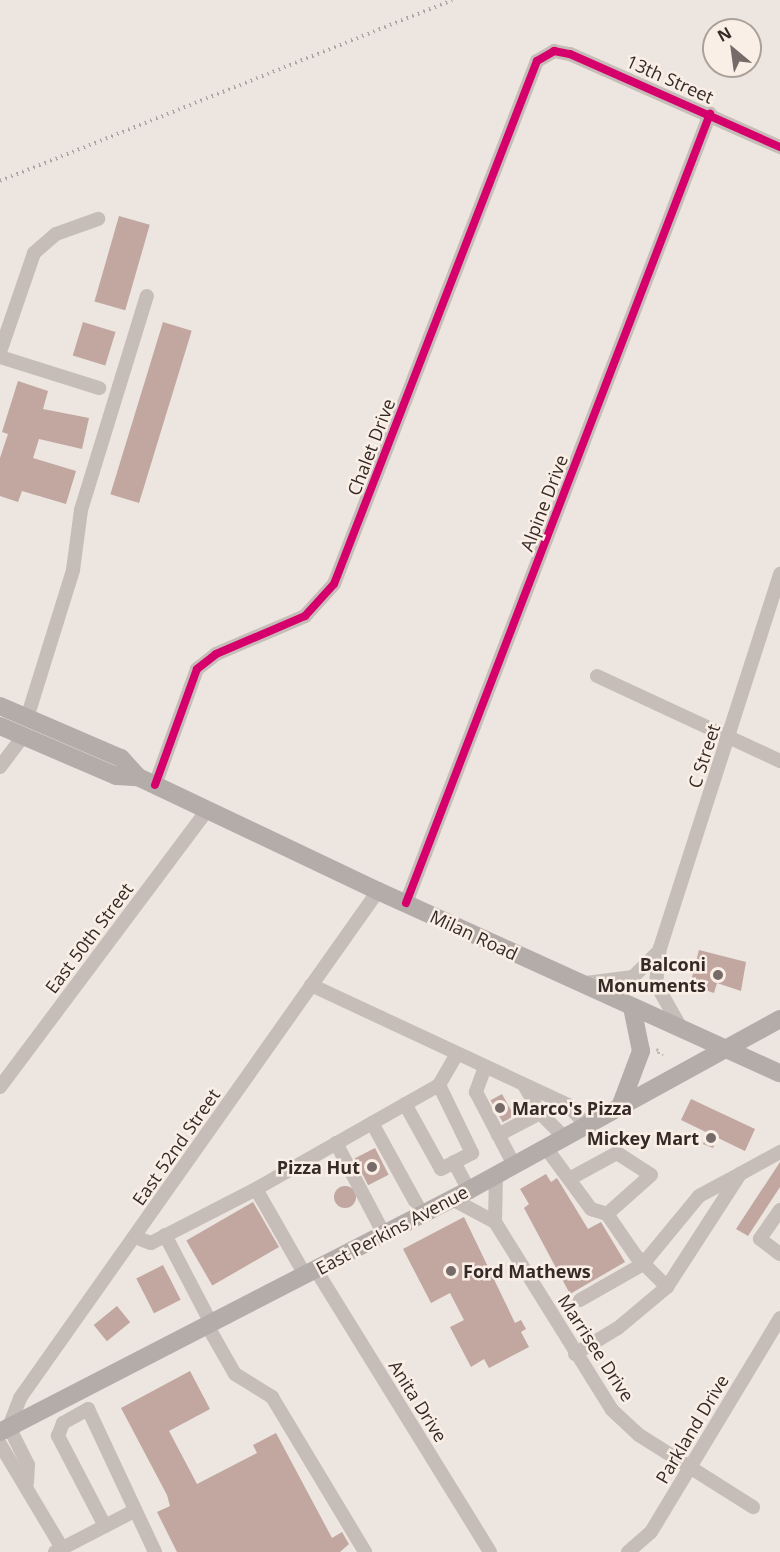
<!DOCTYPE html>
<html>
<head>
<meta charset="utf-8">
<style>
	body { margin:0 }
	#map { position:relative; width:780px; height:1552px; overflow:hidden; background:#ece5e0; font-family:"Open Sans",sans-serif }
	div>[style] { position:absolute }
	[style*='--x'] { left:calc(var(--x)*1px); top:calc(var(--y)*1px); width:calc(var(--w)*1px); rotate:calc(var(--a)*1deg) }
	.building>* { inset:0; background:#c1a7a0; transform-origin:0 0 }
	.round { border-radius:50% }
	.path>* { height:2px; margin-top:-1px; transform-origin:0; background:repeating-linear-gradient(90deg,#beb6b1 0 3px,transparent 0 6px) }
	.minor>* { height:14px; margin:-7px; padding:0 7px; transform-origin:7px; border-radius:7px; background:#c6bdb8 }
	.major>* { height:18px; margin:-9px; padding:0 9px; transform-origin:9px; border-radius:9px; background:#b4aca8 }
	.rail>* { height:4px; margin-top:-2px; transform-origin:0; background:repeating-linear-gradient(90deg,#ada6a3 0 1.5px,transparent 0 6px) }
	.cycleway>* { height:8px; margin:-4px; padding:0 4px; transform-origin:4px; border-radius:4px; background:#d6006c }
	.dots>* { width:16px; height:16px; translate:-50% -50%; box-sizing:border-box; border:3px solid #faefe6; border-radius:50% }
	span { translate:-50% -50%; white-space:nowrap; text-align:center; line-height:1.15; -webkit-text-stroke:5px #faefe6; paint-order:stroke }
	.street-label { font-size:18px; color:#362a27 }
	.poi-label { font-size:18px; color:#362a27; font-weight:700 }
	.right { translate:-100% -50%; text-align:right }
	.left { translate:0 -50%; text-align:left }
	.north { position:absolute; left:702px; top:18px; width:60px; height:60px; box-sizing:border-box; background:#faefe6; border:2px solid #aca09a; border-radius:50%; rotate:331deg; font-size:16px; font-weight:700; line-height:24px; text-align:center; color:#362a27 }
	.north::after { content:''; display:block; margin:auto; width:21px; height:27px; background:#766b68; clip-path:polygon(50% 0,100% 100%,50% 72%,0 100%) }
</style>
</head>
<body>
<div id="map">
	<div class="building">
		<div style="left:119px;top:216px;width:32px;height:89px;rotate:16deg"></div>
		<div style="left:83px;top:322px;width:34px;height:35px;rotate:17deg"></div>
		<div style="left:163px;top:322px;width:30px;height:180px;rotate:17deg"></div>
		<div style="clip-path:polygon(18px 381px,48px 391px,43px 409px,89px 418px,82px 449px,39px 439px,33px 458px,76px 471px,66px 504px,22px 491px,18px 502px,0 496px,0 458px,8px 434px,2px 432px)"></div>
		<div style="clip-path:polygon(699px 950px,746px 962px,741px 991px,717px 983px,714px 993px,690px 985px)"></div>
		<div style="left:502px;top:1094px;width:25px;height:13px;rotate:61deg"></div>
		<div style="clip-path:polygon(691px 1099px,755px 1129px,745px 1151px,718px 1138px,713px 1148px,703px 1144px,708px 1133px,681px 1120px)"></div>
		<div style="left:375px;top:1148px;width:30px;height:23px;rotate:63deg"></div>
		<div style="clip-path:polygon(780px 1162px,780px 1187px,748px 1236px,736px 1229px)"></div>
		<div style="clip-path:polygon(546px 1174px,551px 1182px,557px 1178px,588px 1229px,601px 1222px,625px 1262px,570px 1294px,524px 1208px,529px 1204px,520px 1189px)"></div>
		<div class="round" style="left:334px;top:1186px;width:22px;height:22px"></div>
		<div style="left:253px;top:1202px;width:52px;height:77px;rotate:60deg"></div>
		<div style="clip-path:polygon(464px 1217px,515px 1323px,521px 1320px,526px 1329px,521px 1332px,529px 1347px,489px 1368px,484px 1359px,471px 1367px,450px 1327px,464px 1320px,450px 1293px,431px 1303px,403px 1249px)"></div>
		<div style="left:163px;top:1265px;width:39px;height:30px;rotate:63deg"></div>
		<div style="left:117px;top:1306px;width:21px;height:30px;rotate:51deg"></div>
		<div style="clip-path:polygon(190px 1371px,210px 1409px,169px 1431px,197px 1484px,257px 1453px,253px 1445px,276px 1433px,332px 1538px,342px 1532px,349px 1544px,340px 1552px,177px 1552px,157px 1512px,170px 1506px,167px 1495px,121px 1408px)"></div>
	</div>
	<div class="path">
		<div style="--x:656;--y:1051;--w:6;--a:-45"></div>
		<div style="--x:657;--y:1052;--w:7;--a:27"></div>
	</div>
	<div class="minor">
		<div style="--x:0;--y:352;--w:105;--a:-71"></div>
		<div style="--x:34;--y:253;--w:29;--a:-41"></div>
		<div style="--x:56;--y:234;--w:45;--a:-19.7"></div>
		<div style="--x:0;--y:357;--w:104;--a:17.4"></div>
		<div style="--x:597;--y:676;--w:202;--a:24.9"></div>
		<div style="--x:27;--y:718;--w:155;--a:-72.7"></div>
		<div style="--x:73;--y:570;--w:61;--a:-82.4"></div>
		<div style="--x:81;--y:510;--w:224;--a:-72.9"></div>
		<div style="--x:0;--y:767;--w:39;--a:-53"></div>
		<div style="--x:155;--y:785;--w:123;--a:-70.1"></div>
		<div style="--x:197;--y:669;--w:24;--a:-38"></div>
		<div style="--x:216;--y:654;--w:97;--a:-23.1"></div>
		<div style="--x:305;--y:616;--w:43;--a:-47.8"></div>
		<div style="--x:334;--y:584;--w:561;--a:-68.79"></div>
		<div style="--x:537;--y:61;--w:20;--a:-30"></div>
		<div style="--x:554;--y:51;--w:16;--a:11"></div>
		<div style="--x:570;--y:54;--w:230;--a:23.9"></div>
		<div style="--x:406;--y:903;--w:846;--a:-68.93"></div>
		<div style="--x:586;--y:983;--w:47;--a:-7.3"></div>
		<div style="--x:633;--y:977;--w:34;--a:-45"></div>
		<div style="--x:311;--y:985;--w:284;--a:25"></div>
		<div style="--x:568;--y:1105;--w:28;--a:48"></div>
		<div style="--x:681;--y:1028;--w:51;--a:-119.6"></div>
		<div style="--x:656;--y:984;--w:36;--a:-84"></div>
		<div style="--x:660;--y:948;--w:393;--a:-72.2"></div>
		<div style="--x:485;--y:1067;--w:27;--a:110"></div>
		<div style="--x:476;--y:1092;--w:82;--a:62.5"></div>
		<div style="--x:524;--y:1085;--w:32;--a:60"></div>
		<div style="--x:540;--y:1113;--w:35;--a:45"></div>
		<div style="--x:0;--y:1087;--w:346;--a:-53.2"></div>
		<div style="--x:405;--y:1104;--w:74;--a:61"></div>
		<div style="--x:441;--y:1169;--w:35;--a:-27"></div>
		<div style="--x:472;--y:1153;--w:76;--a:-115.9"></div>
		<div style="--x:372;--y:1123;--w:104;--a:61.2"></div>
		<div style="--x:498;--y:1135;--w:47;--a:-27.6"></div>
		<div style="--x:336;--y:1143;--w:103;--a:62.2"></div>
		<div style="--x:546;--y:1148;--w:76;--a:53.6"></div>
		<div style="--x:591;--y:1209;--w:17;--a:17"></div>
		<div style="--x:607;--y:1214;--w:51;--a:55.4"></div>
		<div style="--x:636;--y:1256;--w:44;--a:45"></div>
		<div style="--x:454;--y:1162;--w:32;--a:62"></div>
		<div style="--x:571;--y:1178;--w:52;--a:-28.5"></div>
		<div style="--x:617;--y:1153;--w:40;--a:32.9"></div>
		<div style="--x:651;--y:1175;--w:59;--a:138.4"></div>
		<div style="--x:256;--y:1189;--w:210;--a:-29.6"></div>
		<div style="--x:439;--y:1085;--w:36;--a:-60"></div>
		<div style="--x:452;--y:1199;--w:49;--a:28.1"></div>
		<div style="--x:495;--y:1222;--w:221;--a:58.1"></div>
		<div style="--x:612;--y:1410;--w:37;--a:43"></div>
		<div style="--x:639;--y:1435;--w:135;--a:32.3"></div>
		<div style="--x:780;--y:1210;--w:35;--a:125"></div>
		<div style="--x:760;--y:1239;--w:25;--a:37"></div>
		<div style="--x:495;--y:1222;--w:47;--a:-88.8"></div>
		<div style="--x:165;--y:1235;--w:99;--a:62.4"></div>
		<div style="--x:135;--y:1237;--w:17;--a:21"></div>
		<div style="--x:151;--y:1243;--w:118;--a:-27.2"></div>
		<div style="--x:256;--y:1189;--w:99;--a:60.3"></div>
		<div style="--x:316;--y:1270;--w:331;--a:58.3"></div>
		<div style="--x:580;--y:1300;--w:73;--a:-29.7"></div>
		<div style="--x:643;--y:1264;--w:88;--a:-50.5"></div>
		<div style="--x:699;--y:1196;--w:44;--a:-28.3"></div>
		<div style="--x:207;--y:1325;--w:56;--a:60.3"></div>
		<div style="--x:235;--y:1374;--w:44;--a:31.9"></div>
		<div style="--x:272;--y:1397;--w:181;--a:59"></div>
		<div style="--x:575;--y:1354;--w:50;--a:-31.2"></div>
		<div style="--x:618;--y:1328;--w:64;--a:-39.9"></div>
		<div style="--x:667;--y:1287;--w:135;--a:-57.1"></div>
		<div style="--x:740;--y:1174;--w:46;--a:-28.8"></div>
		<div style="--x:0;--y:1444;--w:121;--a:59.2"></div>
		<div style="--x:27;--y:1483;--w:18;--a:-87"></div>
		<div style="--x:28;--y:1465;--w:42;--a:-116.6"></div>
		<div style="--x:9;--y:1427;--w:31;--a:-69"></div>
		<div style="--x:20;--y:1398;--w:621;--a:-54.77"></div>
		<div style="--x:105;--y:1526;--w:102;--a:-117.6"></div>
		<div style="--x:58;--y:1436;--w:14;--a:-69"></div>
		<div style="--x:63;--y:1423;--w:29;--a:-29"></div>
		<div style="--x:88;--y:1409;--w:158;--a:64.9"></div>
		<div style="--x:55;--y:1552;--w:89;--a:-27.4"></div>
		<div style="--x:628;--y:1552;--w:30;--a:-41"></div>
		<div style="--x:651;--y:1532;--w:250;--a:-58.9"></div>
	</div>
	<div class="major">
		<div style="--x:0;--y:706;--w:132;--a:23.3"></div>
		<div style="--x:121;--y:758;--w:25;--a:48"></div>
		<div style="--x:138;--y:777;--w:266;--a:25.4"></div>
		<div style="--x:378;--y:891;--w:441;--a:24.4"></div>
		<div style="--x:0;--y:726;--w:126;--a:23.3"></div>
		<div style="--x:116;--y:776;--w:22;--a:3"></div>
		<div style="--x:620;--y:1107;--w:60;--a:-69.4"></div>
		<div style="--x:641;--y:1051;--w:45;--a:-101.6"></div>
		<div style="--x:0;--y:1432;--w:528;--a:-27.29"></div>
		<div style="--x:469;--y:1190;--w:355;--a:-28.8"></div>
	</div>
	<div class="rail">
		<div style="--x:0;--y:181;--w:487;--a:-21.8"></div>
	</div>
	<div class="cycleway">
		<div style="--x:155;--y:785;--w:123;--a:-70.1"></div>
		<div style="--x:197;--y:669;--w:24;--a:-38"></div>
		<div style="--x:216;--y:654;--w:97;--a:-23.1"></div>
		<div style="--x:305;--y:616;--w:43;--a:-47.8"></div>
		<div style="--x:334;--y:584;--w:561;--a:-68.79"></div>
		<div style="--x:537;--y:61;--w:20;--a:-30"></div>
		<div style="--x:554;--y:51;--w:16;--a:11"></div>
		<div style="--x:570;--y:54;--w:230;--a:23.9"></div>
		<div style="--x:406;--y:903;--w:846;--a:-68.93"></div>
	</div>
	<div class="dots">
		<div style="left:718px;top:975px;background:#766b68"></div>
		<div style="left:500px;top:1108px;background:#766b68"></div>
		<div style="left:711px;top:1138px;background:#766b68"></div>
		<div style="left:372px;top:1167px;background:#766b68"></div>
		<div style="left:451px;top:1271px;background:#766b68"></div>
	</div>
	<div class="street-label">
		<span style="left:670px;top:79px;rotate:24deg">13th Street</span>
		<span style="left:371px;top:447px;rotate:-69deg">Chalet Drive</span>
		<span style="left:544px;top:503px;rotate:-69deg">Alpine Drive</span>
		<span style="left:704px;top:756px;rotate:-72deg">C Street</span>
		<span style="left:474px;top:935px;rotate:25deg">Milan Road</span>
		<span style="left:89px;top:938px;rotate:-53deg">East 50th Street</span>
		<span style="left:176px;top:1147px;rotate:-55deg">East 52nd Street</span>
		<span style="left:392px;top:1230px;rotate:-28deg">East Perkins Avenue</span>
		<span style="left:596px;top:1348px;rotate:57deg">Marrisee Drive</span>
		<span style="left:418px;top:1401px;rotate:58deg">Anita Drive</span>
		<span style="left:692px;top:1429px;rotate:-59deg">Parkland Drive</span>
	</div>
	<div class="poi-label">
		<span class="right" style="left:706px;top:975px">Balconi<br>Monuments</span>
		<span class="left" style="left:512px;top:1108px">Marco's Pizza</span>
		<span class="right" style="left:699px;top:1138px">Mickey Mart</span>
		<span class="right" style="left:360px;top:1167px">Pizza Hut</span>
		<span class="left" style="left:463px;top:1271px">Ford Mathews</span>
	</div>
	<div class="north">N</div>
</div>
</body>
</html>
